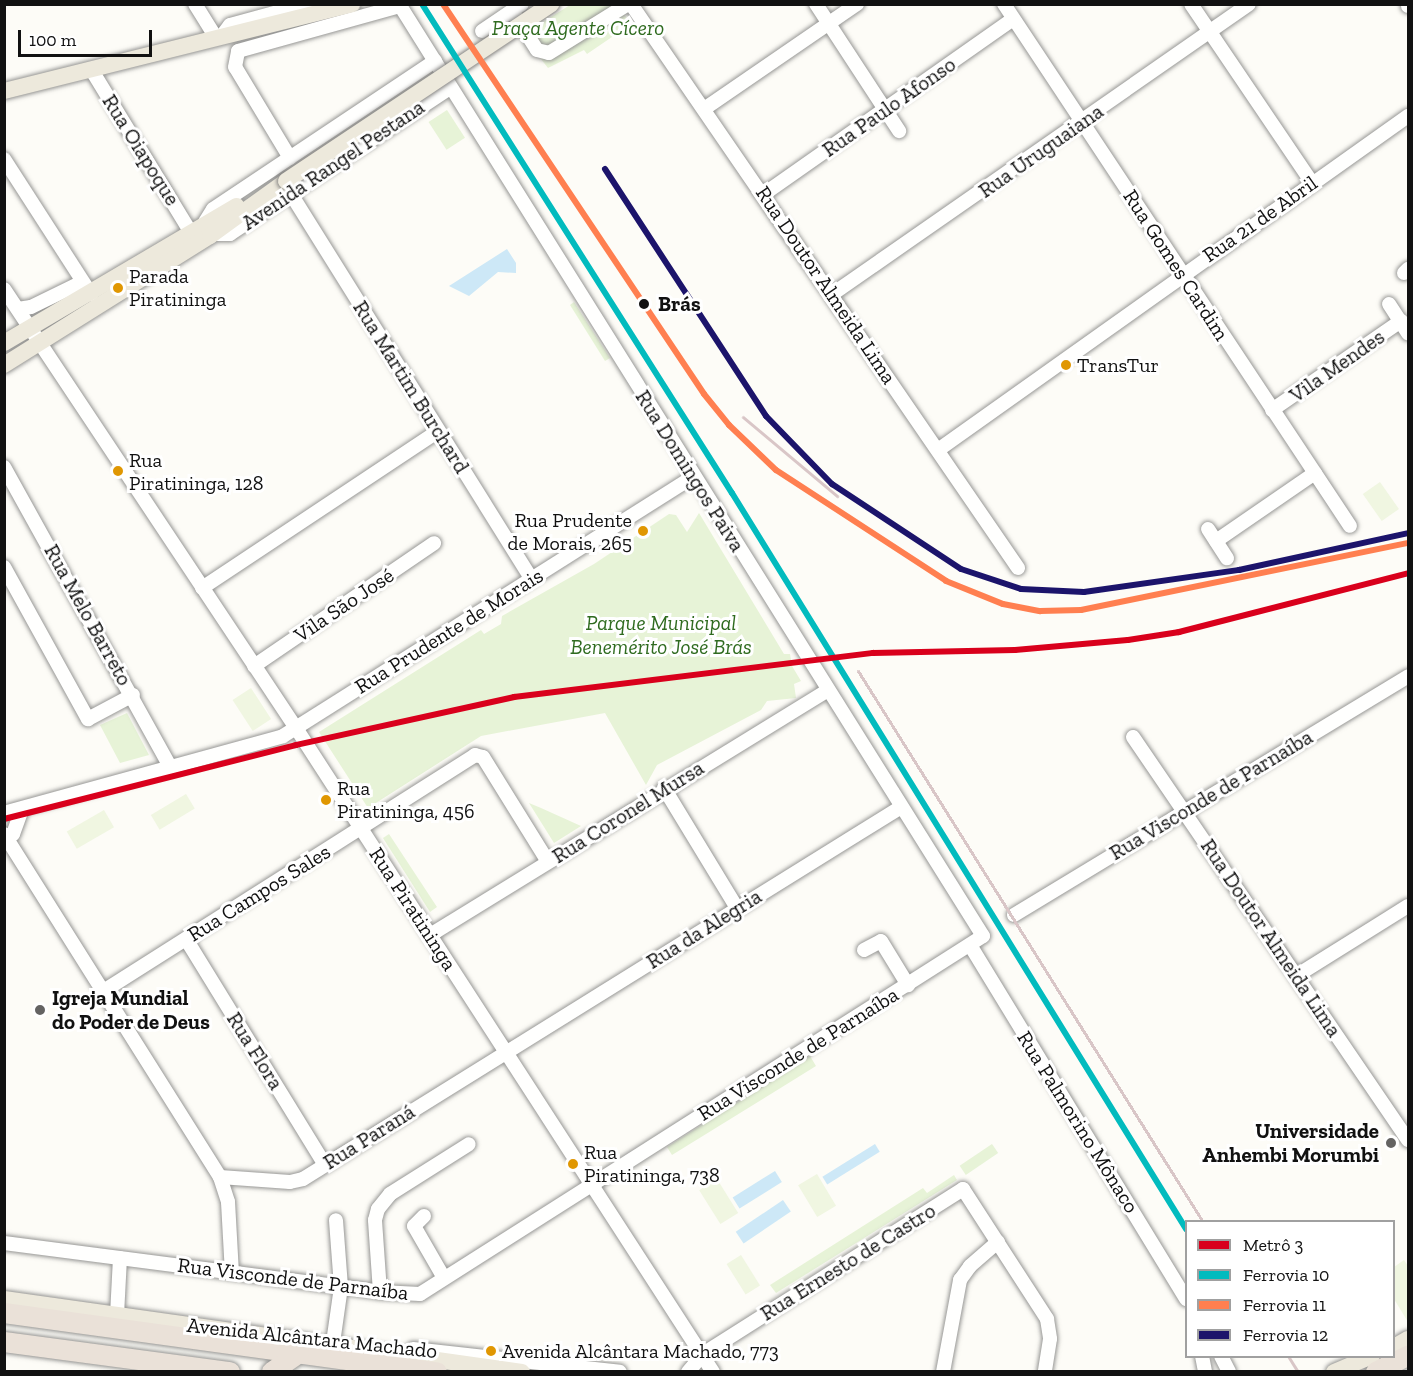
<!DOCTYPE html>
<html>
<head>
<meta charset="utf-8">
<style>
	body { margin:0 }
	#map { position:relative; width:1413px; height:1376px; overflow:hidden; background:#fdfcf7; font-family:"Zilla Slab",serif }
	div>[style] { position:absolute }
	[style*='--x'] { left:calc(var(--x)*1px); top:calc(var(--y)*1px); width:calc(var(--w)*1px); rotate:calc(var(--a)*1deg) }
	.green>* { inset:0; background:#e7f3d7; transform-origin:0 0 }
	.pitch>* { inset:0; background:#f0f6e1; transform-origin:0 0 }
	.water>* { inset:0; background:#cde8f7; transform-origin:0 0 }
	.roads { filter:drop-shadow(0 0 2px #979795) drop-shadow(0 0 2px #979795) }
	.minor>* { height:14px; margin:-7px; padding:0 7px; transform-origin:7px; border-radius:7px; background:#fffffe }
	.major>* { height:16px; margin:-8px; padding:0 8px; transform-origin:8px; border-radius:8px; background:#ede9dc }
	.highway>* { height:20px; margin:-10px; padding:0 10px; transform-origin:10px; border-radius:10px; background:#eae1d8 }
	.rail>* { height:3px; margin:-1.5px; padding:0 1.5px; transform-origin:1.5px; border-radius:1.5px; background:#d9c6c7 }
	.bridges { filter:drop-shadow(0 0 2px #858482) drop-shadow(0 0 2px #858482) }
	.major-bridge>* { height:16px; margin:-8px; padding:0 8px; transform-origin:8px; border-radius:8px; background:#ede9dc }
	.rail-1>* { height:6px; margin:-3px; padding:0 3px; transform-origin:3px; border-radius:3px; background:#02bbbe }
	.rail-2>* { height:6px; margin:-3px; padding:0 3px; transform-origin:3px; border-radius:3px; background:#ff7f50 }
	.rail-3>* { height:6px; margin:-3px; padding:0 3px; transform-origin:3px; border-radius:3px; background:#1c146b }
	.metro-1>* { height:6px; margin:-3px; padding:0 3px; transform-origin:3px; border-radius:3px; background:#d9001c }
	.dots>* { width:16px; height:16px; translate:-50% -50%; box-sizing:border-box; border:3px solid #fff; border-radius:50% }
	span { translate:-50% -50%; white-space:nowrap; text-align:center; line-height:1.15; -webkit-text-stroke:6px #fff; paint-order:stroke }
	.bus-label { font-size:20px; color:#111 }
	.left { translate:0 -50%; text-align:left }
	.right { translate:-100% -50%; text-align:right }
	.park-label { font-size:21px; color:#2f6b1f; font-style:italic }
	.street-label { font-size:21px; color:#111 }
	.stop-label { font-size:21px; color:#111; font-weight:700 }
	.poi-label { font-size:21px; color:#111; font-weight:700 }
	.frame { position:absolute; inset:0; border:6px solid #111; pointer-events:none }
	.legend { position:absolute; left:1185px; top:1220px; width:210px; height:138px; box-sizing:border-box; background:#fff; border:2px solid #a0a0a0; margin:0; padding:8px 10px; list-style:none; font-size:18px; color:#111 }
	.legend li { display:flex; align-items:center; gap:12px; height:30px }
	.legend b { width:30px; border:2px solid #a0a0a0 }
	.scale { position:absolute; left:18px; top:30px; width:134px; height:27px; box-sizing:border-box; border:3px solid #111; border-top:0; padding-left:8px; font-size:18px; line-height:21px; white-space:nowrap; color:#111; -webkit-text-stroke:4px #fff; paint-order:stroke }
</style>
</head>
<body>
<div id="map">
	<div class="green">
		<div style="clip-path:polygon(570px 5px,618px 5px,631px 24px,587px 54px,584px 50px,548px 68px,522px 35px)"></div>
		<div style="left:447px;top:110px;width:33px;height:22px;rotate:57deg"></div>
		<div style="clip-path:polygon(574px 302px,610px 358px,605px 361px,570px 305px)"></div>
		<div style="clip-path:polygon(699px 513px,784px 654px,790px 654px,792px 666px,801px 681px,794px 684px,796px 698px,767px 701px,761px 710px,657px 765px,646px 785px,605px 713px,481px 736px,368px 808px,319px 732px,481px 630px,484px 634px,501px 624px,502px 616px,594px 564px,669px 514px,676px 515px,687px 532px)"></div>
		<div style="clip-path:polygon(127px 713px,149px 755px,120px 763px,100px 725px)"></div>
		<div style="clip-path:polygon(529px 803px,541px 808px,581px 826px,554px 843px)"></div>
		<div style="clip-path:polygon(389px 834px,437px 907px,430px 912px,383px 838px)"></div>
		<div style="clip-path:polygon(810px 1056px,816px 1066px,672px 1155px,667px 1147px)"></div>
		<div style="left:992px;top:1144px;width:11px;height:39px;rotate:56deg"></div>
		<div style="clip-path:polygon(954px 1175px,957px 1180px,776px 1293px,770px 1285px,923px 1188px,927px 1193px)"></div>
	</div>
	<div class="pitch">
		<div style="left:1380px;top:482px;width:33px;height:21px;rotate:55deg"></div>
		<div style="left:251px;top:688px;width:37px;height:22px;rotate:57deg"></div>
		<div style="left:186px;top:794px;width:17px;height:41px;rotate:59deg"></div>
		<div style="left:104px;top:810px;width:20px;height:43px;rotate:60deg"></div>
		<div style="left:817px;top:1174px;width:37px;height:22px;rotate:59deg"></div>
		<div style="left:717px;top:1179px;width:40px;height:21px;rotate:58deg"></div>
		<div style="left:741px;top:1255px;width:36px;height:17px;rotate:58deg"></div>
		<div style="clip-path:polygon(1404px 1260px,1408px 1266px,1408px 1322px,1394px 1299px,1394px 1267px)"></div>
	</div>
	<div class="water">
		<div style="clip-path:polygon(507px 249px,516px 263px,516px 273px,498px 272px,469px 296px,449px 286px)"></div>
		<div style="left:875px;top:1144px;width:9px;height:62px;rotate:58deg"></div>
		<div style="left:775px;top:1171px;width:13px;height:50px;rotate:58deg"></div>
		<div style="left:783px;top:1200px;width:14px;height:57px;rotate:56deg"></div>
	</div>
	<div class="roads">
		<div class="minor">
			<div style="--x:195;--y:4;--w:40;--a:58"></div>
			<div style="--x:631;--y:4;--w:684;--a:55.54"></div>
			<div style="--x:816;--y:4;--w:152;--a:56.8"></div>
			<div style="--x:1004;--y:4;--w:626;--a:56.46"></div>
			<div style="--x:1191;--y:4;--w:216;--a:55.9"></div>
			<div style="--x:1408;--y:4;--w:2;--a:90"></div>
			<div style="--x:512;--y:11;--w:46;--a:57.3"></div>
			<div style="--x:537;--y:50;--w:12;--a:14"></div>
			<div style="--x:549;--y:53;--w:93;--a:-31.8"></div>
			<div style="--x:482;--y:31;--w:48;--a:-34"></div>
			<div style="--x:221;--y:37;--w:15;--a:-53"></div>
			<div style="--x:230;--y:25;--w:80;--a:-15.3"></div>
			<div style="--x:91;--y:69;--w:190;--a:58.6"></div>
			<div style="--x:704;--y:109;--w:186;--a:-34.5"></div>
			<div style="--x:290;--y:158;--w:106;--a:-121.1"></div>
			<div style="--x:235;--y:67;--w:16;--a:-79"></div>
			<div style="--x:238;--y:51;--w:168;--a:-15.5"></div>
			<div style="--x:4;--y:159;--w:161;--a:57.2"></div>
			<div style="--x:291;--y:194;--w:454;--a:58"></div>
			<div style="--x:764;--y:194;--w:304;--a:-35.1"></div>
			<div style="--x:205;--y:222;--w:15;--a:-58"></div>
			<div style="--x:213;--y:209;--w:267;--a:-33.7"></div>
			<div style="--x:212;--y:234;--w:18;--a:0"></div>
			<div style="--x:230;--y:234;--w:265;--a:-33.6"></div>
			<div style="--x:1404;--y:273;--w:6;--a:-45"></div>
			<div style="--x:4;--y:289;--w:527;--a:56.37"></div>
			<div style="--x:296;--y:728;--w:767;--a:57.08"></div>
			<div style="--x:831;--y:295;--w:509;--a:-34.84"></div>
			<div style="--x:1389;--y:304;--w:35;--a:57"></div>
			<div style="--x:18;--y:309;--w:13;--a:-9"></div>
			<div style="--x:31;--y:307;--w:57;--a:-26.1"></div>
			<div style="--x:1272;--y:410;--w:157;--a:-34.6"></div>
			<div style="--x:938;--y:450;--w:577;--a:-35.4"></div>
			<div style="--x:4;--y:467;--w:341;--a:61"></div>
			<div style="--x:1208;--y:529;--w:35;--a:57"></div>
			<div style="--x:1216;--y:541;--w:120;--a:-34.5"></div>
			<div style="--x:4;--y:567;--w:174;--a:61.1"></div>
			<div style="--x:88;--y:719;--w:51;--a:-28.1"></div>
			<div style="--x:202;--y:588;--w:283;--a:-33.6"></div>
			<div style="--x:254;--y:666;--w:218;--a:-34.3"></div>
			<div style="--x:1133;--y:737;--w:488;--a:55.7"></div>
			<div style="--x:664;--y:788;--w:140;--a:58.7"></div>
			<div style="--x:4;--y:813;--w:289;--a:-15.4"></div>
			<div style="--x:283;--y:736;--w:485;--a:-32.3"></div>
			<div style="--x:4;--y:834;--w:405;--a:57.8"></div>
			<div style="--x:220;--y:1177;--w:26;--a:72"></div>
			<div style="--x:228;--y:1202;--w:71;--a:86.8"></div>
			<div style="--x:4;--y:842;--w:12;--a:-42"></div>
			<div style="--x:13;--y:834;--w:27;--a:-70"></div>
			<div style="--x:1014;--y:915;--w:461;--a:-31.2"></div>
			<div style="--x:430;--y:935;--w:467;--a:-31.6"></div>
			<div style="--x:186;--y:939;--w:263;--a:58.4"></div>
			<div style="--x:970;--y:945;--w:415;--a:58.6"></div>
			<div style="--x:864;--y:950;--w:19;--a:-28"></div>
			<div style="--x:881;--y:941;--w:52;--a:58.5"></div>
			<div style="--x:1296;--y:976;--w:132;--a:-32"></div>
			<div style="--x:102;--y:992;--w:442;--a:-32.4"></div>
			<div style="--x:475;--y:755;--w:8;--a:14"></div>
			<div style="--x:483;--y:757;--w:123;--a:58.2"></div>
			<div style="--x:220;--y:1177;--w:70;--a:4.1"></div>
			<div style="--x:290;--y:1182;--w:13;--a:-13"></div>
			<div style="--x:303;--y:1179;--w:704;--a:-31.88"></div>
			<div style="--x:424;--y:1216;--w:14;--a:135"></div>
			<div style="--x:414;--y:1226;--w:60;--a:60"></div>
			<div style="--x:4;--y:1243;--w:379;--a:7.4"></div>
			<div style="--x:380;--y:1292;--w:40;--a:2.9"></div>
			<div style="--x:420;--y:1294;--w:667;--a:-32.45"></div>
			<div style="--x:983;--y:936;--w:1100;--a:-122.07"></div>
			<div style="--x:380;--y:1292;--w:72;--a:-94"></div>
			<div style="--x:375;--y:1220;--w:11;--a:-75"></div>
			<div style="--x:378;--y:1209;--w:19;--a:-51"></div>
			<div style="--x:390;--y:1194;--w:93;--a:-32.3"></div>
			<div style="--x:117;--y:1315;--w:57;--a:-87"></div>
			<div style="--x:333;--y:1343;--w:57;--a:-81.9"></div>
			<div style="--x:341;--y:1287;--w:67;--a:-94.3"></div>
			<div style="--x:413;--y:1349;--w:208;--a:6.3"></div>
			<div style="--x:1202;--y:1356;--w:16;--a:79"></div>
			<div style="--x:1221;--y:1356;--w:18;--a:63"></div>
			<div style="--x:688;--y:1372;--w:23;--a:-50"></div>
			<div style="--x:703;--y:1354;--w:308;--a:-32.4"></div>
			<div style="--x:963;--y:1189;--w:155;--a:57.1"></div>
			<div style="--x:1047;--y:1319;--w:20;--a:81"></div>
			<div style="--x:1050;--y:1339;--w:33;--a:99"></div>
			<div style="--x:943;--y:1372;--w:94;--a:-79.5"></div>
			<div style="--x:960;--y:1280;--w:17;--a:-54"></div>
			<div style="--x:970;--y:1266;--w:37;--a:-41"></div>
		</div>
		<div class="major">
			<div style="--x:4;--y:91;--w:359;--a:-14"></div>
			<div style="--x:4;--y:343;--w:270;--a:-30.5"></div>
			<div style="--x:4;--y:365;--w:243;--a:-32.1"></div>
			<div style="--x:210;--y:236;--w:94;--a:-35.9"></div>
			<div style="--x:4;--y:1299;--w:523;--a:8.02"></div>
			<div style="--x:1394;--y:1347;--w:16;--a:-30"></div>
			<div style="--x:1334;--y:1372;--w:41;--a:-22.8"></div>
		</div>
		<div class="highway">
			<div style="--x:4;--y:1313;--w:437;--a:7.8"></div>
			<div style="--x:4;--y:1342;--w:228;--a:7.6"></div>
			<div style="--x:272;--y:1372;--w:33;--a:-35"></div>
			<div style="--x:1376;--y:1372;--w:36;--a:-27"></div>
		</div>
	</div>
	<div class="rail">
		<div style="--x:743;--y:417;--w:123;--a:40"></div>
		<div style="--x:858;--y:671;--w:650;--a:57.95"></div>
		<div style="--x:1288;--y:1356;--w:19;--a:58"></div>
	</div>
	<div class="bridges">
		<div class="major-bridge">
			<div style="--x:286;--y:181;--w:319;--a:-33.7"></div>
		</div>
	</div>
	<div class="rail-1">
		<div style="--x:422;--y:4;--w:579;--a:57.63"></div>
		<div style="--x:732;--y:493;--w:865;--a:58.33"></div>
	</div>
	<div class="rail-2">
		<div style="--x:443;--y:4;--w:469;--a:56.2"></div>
		<div style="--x:704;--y:394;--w:40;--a:51"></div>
		<div style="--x:729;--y:425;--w:65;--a:43.8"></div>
		<div style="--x:776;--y:470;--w:203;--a:33.1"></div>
		<div style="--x:946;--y:581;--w:61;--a:22"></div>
		<div style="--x:1003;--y:604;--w:38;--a:11"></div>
		<div style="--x:1040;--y:611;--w:41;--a:-1.4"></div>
		<div style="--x:1081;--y:610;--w:334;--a:-11.6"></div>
	</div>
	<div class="rail-3">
		<div style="--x:605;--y:169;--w:295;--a:56.9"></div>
		<div style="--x:766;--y:416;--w:95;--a:45.9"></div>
		<div style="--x:832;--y:484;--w:154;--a:33.4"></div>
		<div style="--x:961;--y:569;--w:63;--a:18.4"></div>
		<div style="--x:1021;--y:589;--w:63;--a:2.7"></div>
		<div style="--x:1084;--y:592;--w:157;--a:-8.1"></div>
		<div style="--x:1239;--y:570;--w:173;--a:-12.3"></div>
	</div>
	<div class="metro-1">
		<div style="--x:4;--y:819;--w:301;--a:-14.2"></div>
		<div style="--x:296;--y:745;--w:223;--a:-12.4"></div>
		<div style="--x:514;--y:697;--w:362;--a:-7"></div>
		<div style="--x:873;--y:653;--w:142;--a:-1.2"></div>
		<div style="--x:1015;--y:650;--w:113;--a:-5.1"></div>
		<div style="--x:1128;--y:640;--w:52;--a:-8.9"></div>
		<div style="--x:1179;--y:632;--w:236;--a:-14.4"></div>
	</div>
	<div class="dots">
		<div style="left:118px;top:288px;background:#e09702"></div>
		<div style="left:644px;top:304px;background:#111"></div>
		<div style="left:1066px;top:365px;background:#e09702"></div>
		<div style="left:118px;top:471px;background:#e09702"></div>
		<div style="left:643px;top:531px;background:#e09702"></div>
		<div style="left:326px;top:800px;background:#e09702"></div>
		<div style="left:40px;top:1010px;background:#646362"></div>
		<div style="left:1391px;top:1143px;background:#646362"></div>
		<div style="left:573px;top:1164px;background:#e09702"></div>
		<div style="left:491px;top:1351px;background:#e09702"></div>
	</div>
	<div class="bus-label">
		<span class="left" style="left:129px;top:288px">Parada<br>Piratininga</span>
		<span class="left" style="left:1077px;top:365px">TransTur</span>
		<span class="left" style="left:129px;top:472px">Rua<br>Piratininga, 128</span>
		<span class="right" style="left:632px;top:532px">Rua Prudente<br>de Morais, 265</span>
		<span class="left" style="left:337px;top:800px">Rua<br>Piratininga, 456</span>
		<span class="left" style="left:584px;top:1164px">Rua<br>Piratininga, 738</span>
		<span class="left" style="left:502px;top:1351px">Avenida Alcântara Machado, 773</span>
	</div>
	<div class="park-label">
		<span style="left:578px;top:28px">Praça Agente Cícero</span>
		<span style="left:661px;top:635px">Parque Municipal<br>Benemérito José Brás</span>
	</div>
	<div class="street-label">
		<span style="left:889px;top:107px;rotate:-35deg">Rua Paulo Afonso</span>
		<span style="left:141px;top:150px;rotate:58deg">Rua Oiapoque</span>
		<span style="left:1041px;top:151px;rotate:-35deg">Rua Uruguaiana</span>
		<span style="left:333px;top:165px;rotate:-34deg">Avenida Rangel Pestana</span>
		<span style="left:1260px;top:219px;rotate:-35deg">Rua 21 de Abril</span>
		<span style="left:1176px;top:265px;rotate:57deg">Rua Gomes Cardim</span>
		<span style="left:826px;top:285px;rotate:56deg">Rua Doutor Almeida Lima</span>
		<span style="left:1337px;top:366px;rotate:-35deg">Vila Mendes</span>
		<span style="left:411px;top:387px;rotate:58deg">Rua Martim Burchard</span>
		<span style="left:690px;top:471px;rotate:58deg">Rua Domingos Paiva</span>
		<span style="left:344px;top:605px;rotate:-34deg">Vila São José</span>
		<span style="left:88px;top:615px;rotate:61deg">Rua Melo Barreto</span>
		<span style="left:449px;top:631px;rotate:-32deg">Rua Prudente de Morais</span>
		<span style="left:1211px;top:795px;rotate:-31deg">Rua Visconde de Parnaíba</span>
		<span style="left:628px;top:812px;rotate:-32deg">Rua Coronel Mursa</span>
		<span style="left:259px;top:893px;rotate:-32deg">Rua Campos Sales</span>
		<span style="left:413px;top:909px;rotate:57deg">Rua Piratininga</span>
		<span style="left:704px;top:929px;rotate:-32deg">Rua da Alegria</span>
		<span style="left:1271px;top:938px;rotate:56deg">Rua Doutor Almeida Lima</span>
		<span style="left:255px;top:1051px;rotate:58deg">Rua Flora</span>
		<span style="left:798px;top:1054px;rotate:-32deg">Rua Visconde de Parnaíba</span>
		<span style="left:1078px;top:1122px;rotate:58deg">Rua Palmorino Mônaco</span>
		<span style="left:369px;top:1137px;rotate:-32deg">Rua Paraná</span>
		<span style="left:848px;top:1262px;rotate:-32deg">Rua Ernesto de Castro</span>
		<span style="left:293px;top:1279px;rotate:7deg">Rua Visconde de Parnaíba</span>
		<span style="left:312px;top:1338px;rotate:6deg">Avenida Alcântara Machado</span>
	</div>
	<div class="stop-label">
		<span class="left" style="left:658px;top:304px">Brás</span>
	</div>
	<div class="poi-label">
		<span class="left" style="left:52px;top:1010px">Igreja Mundial<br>do Poder de Deus</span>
		<span class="right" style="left:1379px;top:1143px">Universidade<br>Anhembi Morumbi</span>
	</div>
	<div class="frame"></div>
	<ul class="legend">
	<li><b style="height:8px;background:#d9001c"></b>Metrô 3</li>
	<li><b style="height:8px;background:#02bbbe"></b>Ferrovia 10</li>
	<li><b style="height:8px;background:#ff7f50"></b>Ferrovia 11</li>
	<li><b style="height:8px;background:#1c146b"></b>Ferrovia 12</li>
	</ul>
	<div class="scale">100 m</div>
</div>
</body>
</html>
